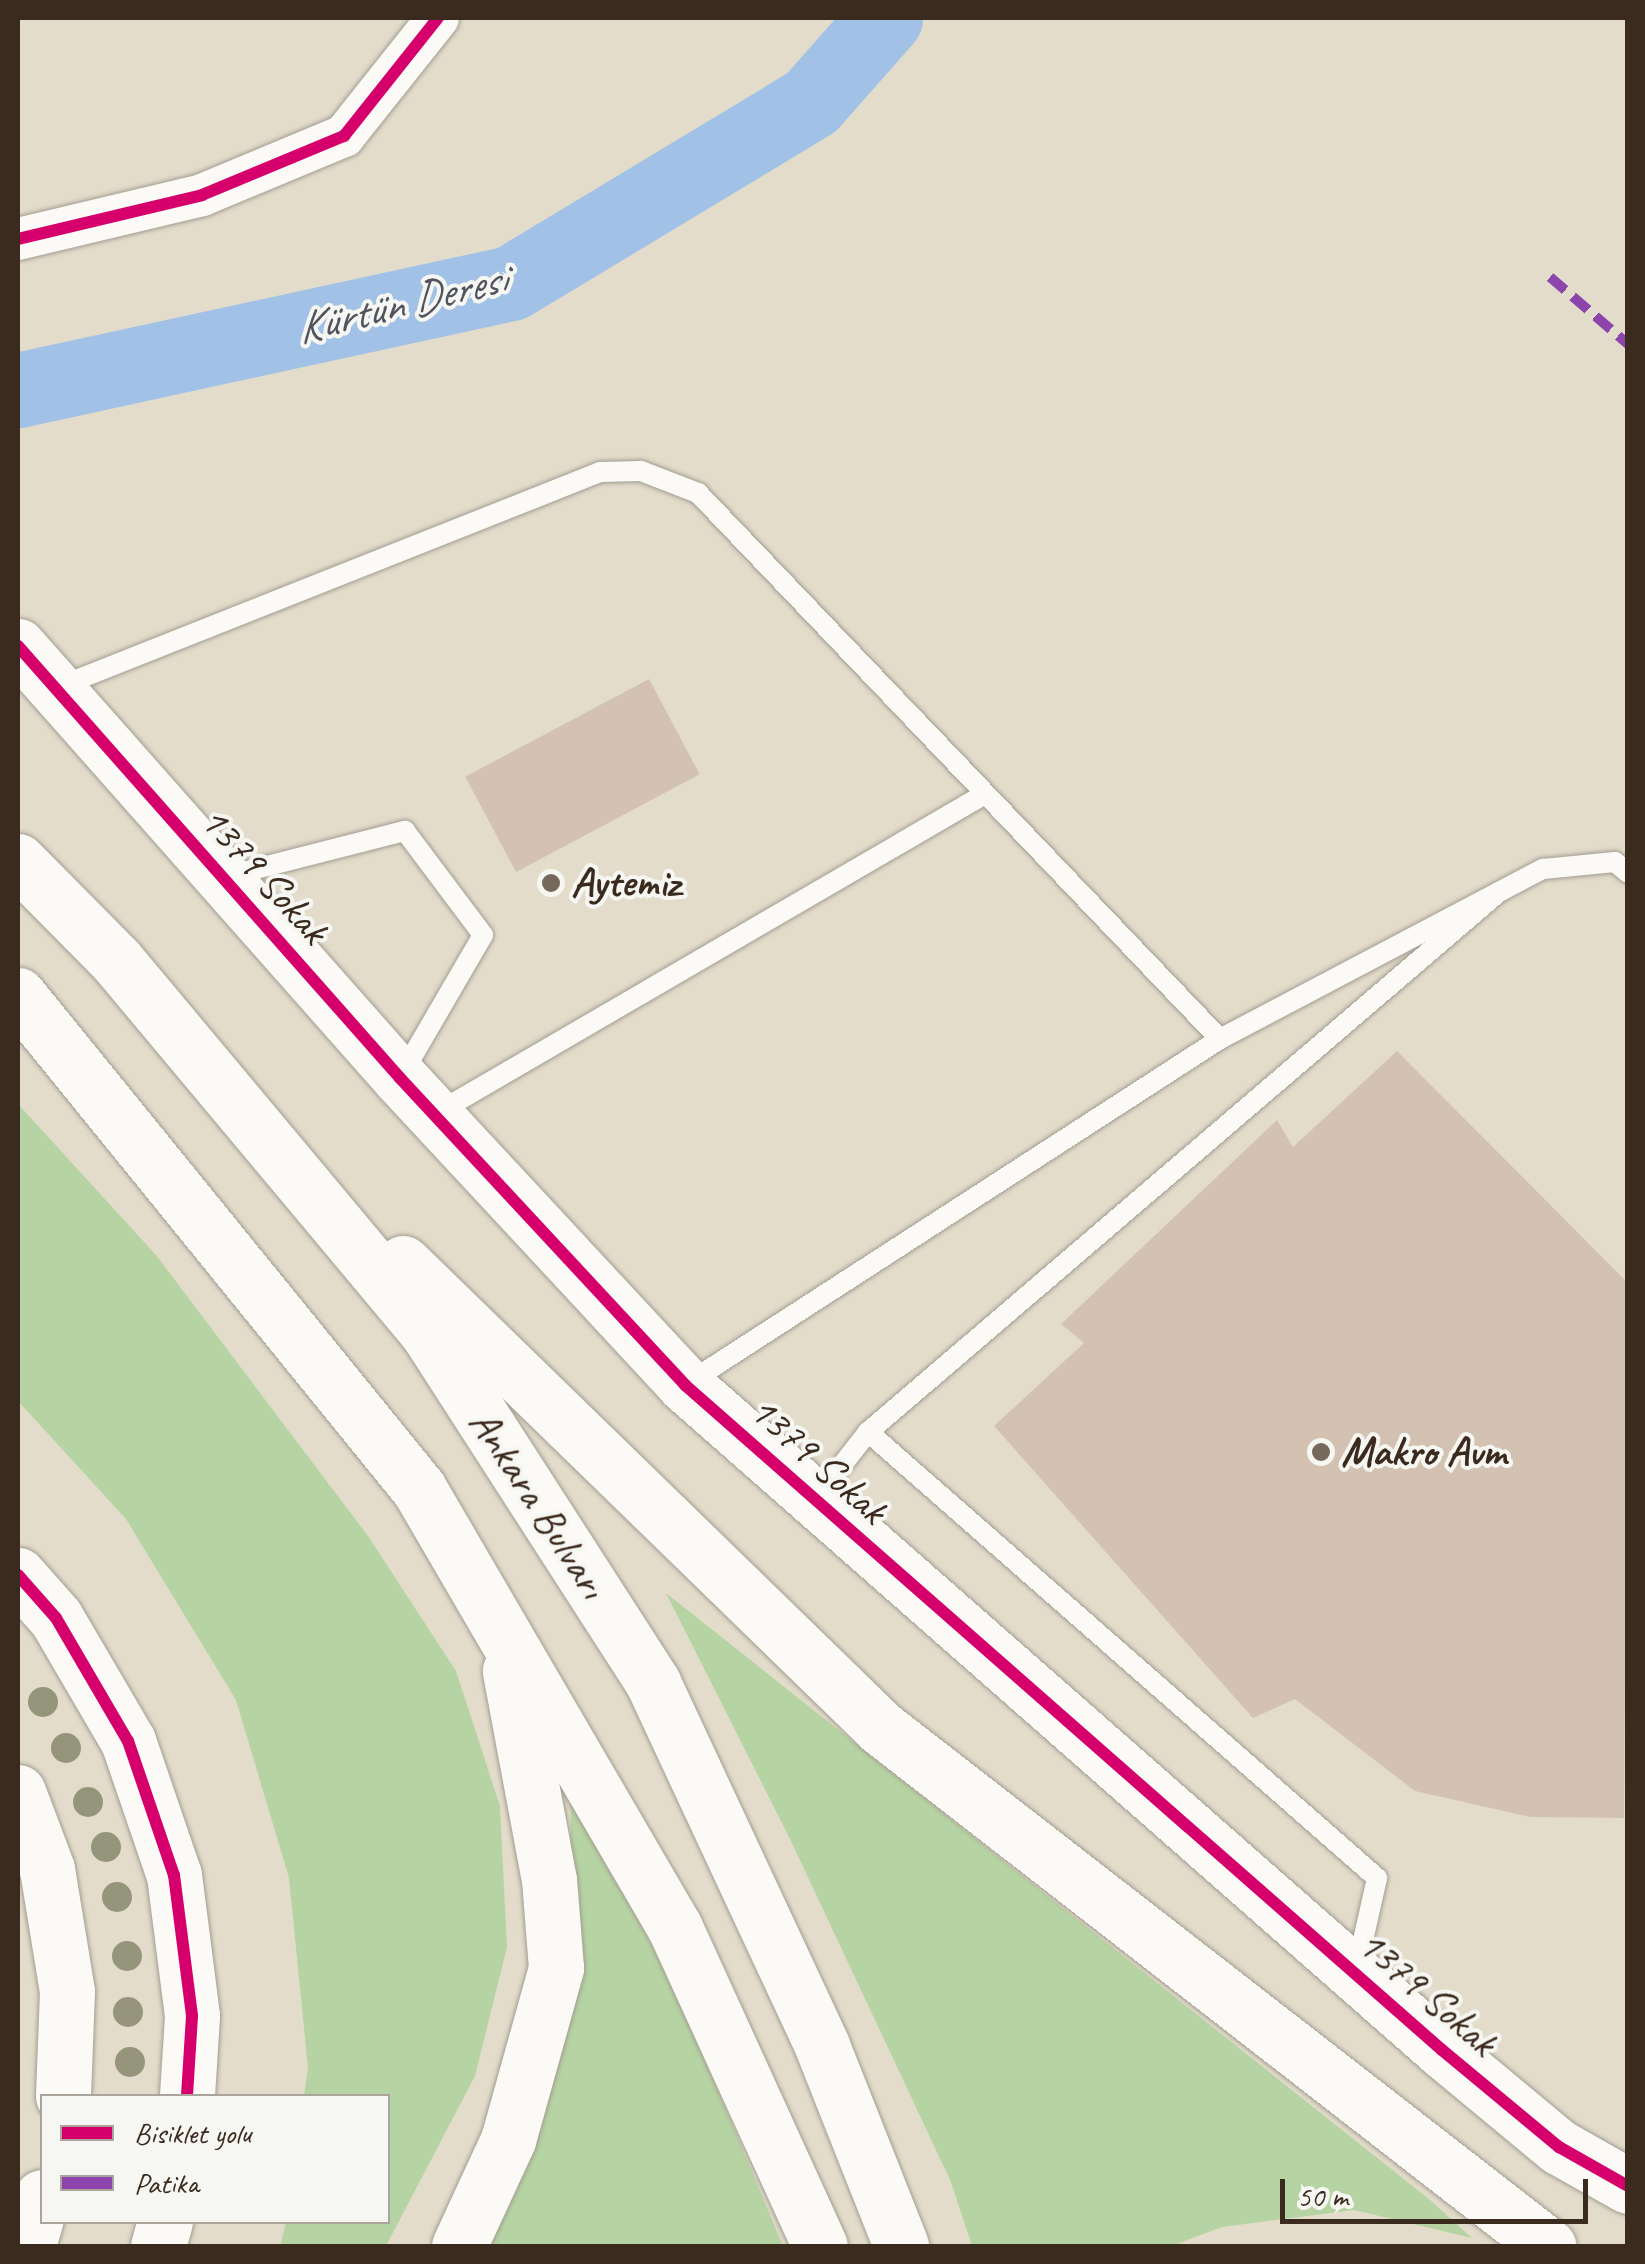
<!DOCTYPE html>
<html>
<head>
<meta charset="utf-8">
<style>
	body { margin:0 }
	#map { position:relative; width:1645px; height:2264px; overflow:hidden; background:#e3dccb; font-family:Caveat,sans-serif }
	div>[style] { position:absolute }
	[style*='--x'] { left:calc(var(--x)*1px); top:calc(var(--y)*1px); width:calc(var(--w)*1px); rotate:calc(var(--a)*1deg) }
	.green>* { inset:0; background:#b6d4a3 }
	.river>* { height:75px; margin:-37.5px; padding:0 37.5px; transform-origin:37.5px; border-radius:37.5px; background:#a1c2e6 }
	.building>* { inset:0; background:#d3c2b1; transform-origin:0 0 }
	.roads { filter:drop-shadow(0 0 2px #a39d91) drop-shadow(0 0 2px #a39d91) }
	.lane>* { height:20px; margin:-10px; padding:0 10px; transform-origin:10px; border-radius:10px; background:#fbfaf7 }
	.street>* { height:42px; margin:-21px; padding:0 21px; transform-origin:21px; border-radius:21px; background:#fbfaf7 }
	.secondary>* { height:55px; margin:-27.5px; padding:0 27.5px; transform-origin:27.5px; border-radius:27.5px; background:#fbfaf7 }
	.highway>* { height:55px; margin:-27.5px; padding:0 27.5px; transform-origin:27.5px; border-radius:27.5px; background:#fbfaf7 }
	.quiet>* { height:10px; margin-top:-5px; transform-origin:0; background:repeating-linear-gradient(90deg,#8e44ad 0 20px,transparent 0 30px) }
	.cycleway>* { height:12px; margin:-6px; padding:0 6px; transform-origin:6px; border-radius:6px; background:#d6006c }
	.trees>* { width:30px; height:30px; margin:-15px; border-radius:50%; background:#95957c }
	.dots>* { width:28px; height:28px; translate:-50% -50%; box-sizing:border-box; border:5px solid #f6f6f2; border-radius:50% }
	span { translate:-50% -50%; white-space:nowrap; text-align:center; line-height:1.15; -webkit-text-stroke:8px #f6f6f2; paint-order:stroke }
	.street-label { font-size:42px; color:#3b2a1e }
	.poi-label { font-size:42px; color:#3b2a1e; font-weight:700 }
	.left { translate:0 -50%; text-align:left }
	.water-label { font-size:45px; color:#51545e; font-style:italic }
	.frame { position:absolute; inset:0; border:20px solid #3b2a1e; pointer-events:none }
	.legend { position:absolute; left:40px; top:2094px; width:350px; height:130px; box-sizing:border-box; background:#f6f6f2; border:2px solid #aba49d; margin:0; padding:12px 18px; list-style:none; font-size:30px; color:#3b2a1e }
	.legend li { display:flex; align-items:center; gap:20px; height:50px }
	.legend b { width:50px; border:2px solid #aba49d }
	.scale { position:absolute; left:1280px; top:2179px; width:308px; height:45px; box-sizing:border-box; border:5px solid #3b2a1e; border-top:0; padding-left:12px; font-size:30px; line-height:35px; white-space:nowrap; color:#3b2a1e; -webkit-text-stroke:8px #f6f6f2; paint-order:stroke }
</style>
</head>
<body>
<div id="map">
	<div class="green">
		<div style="clip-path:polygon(18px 1104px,156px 1255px,368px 1536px,456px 1671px,500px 1806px,507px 1947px,475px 2076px,386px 2246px,280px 2246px,286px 2222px,388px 2222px,388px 2096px,304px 2096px,308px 2068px,289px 1878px,236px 1700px,126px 1519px,18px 1401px)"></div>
		<div style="clip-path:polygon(666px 1593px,1429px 2199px,1472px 2238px,1354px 2210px,1222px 2227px,1171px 2246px,972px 2246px,951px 2182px,791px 1841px)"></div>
		<div style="clip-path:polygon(571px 1793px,678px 1995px,783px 2246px,480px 2246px,569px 1948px)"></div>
	</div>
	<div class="river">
		<div style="--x:18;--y:390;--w:504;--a:-12.25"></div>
		<div style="--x:511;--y:283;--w:350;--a:-31.1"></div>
		<div style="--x:811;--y:102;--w:112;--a:-48.6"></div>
	</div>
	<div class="building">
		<div style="left:649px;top:679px;width:108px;height:208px;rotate:62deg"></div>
		<div style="clip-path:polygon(1397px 1051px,1628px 1283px,1624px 1818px,1530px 1817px,1415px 1791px,1295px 1699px,1253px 1718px,994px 1426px,1084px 1343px,1061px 1324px,1277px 1120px,1293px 1147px)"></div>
	</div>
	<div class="roads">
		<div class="lane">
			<div style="--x:61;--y:686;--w:580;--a:-21.65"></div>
			<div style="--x:600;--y:472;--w:41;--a:-1.4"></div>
			<div style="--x:641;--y:471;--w:61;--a:21.1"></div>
			<div style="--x:698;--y:493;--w:755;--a:46.29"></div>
			<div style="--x:228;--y:876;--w:183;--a:-14.3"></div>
			<div style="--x:405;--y:831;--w:130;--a:53.1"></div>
			<div style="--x:483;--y:935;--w:163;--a:120.2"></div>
			<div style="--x:435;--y:1114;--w:636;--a:-30.19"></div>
			<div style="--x:688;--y:1383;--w:634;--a:-32.89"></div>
			<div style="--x:1220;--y:1039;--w:365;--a:-27.8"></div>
			<div style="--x:1543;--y:869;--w:72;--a:-5.6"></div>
			<div style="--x:1615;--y:862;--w:17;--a:40"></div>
			<div style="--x:817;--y:1497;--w:83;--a:-51.9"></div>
			<div style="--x:1357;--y:1967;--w:91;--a:-77.3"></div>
			<div style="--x:1377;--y:1878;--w:677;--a:-138.77"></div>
			<div style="--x:868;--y:1432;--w:831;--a:-40.56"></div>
		</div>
		<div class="street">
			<div style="--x:18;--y:239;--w:189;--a:-13.4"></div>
			<div style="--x:202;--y:195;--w:154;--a:-22.6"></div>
			<div style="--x:344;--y:136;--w:151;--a:-51.5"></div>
		</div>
		<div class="secondary">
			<div style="--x:18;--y:646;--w:577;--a:48.51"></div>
			<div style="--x:400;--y:1078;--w:419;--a:47.1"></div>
			<div style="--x:685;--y:1385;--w:1008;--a:41.3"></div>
			<div style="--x:1442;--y:2050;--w:152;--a:39.7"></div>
			<div style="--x:1559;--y:2147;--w:79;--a:29.5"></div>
			<div style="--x:18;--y:1575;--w:57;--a:48.5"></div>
			<div style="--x:56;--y:1618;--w:143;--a:59.7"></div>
			<div style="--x:128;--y:1741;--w:142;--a:71.1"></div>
			<div style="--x:174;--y:1875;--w:142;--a:82.7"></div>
			<div style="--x:192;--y:2016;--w:80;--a:93.6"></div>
			<div style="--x:18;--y:1792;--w:82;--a:69.4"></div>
			<div style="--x:47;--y:1869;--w:124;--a:80.7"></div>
			<div style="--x:67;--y:1991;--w:105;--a:92.2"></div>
			<div style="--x:28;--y:2246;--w:51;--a:-74.1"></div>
			<div style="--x:158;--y:2246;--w:25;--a:-74"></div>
		</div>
		<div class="highway">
			<div style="--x:18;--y:861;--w:139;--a:45.3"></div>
			<div style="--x:116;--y:960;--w:488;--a:50.1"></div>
			<div style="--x:429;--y:1335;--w:414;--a:57.2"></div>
			<div style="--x:653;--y:1683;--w:400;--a:65"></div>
			<div style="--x:822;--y:2046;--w:215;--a:68.4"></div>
			<div style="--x:18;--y:995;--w:636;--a:50.93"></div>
			<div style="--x:419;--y:1489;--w:508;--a:59.75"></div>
			<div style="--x:675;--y:1928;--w:349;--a:65.5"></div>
			<div style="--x:403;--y:1263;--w:667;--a:44.21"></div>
			<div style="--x:881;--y:1728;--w:845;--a:37.83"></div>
			<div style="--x:459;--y:2246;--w:117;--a:-65.2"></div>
			<div style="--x:508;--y:2140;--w:179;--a:-74.4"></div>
			<div style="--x:556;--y:1968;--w:88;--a:-94.5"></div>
			<div style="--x:549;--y:1880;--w:213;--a:-100.6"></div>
		</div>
	</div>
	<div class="quiet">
		<div style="--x:1550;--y:277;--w:103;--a:40.7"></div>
	</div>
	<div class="cycleway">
		<div style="--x:18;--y:239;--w:189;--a:-13.4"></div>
		<div style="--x:202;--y:195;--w:154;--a:-22.6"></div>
		<div style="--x:344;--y:136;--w:151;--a:-51.5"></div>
		<div style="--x:18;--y:646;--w:577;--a:48.51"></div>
		<div style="--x:400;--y:1078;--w:419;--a:47.1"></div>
		<div style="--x:685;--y:1385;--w:1008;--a:41.3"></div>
		<div style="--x:1442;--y:2050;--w:152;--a:39.7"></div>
		<div style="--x:1559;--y:2147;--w:79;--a:29.5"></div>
		<div style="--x:18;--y:1575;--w:57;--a:48.5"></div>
		<div style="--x:56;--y:1618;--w:143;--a:59.7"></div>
		<div style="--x:128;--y:1741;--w:142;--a:71.1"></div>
		<div style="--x:174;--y:1875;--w:142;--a:82.7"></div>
		<div style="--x:192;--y:2016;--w:80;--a:93.6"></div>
	</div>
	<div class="trees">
		<div style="left:43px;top:1702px"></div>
		<div style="left:66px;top:1748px"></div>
		<div style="left:88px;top:1802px"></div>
		<div style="left:106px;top:1847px"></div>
		<div style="left:117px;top:1897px"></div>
		<div style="left:127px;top:1956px"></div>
		<div style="left:128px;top:2012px"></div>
		<div style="left:130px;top:2062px"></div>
	</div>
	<div class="dots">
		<div style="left:551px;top:883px;background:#76685b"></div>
		<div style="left:1321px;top:1452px;background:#76685b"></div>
	</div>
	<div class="street-label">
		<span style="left:264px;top:875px;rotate:48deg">1379 Sokak</span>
		<span style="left:818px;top:1460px;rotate:42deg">1379 Sokak</span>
		<span style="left:538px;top:1504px;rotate:57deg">Ankara Bulvarı</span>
		<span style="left:1427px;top:1993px;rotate:41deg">1379 Sokak</span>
	</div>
	<div class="poi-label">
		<span class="left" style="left:571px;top:883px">Aytemiz</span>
		<span class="left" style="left:1341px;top:1452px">Makro Avm</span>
	</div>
	<div class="water-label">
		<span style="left:401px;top:304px;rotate:-14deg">Kürtün Deresi</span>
	</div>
	<div class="frame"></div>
	<ul class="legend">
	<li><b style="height:12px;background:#d6006c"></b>Bisiklet yolu</li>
	<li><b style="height:12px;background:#8e44ad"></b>Patika</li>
	</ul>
	<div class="scale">50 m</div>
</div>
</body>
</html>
